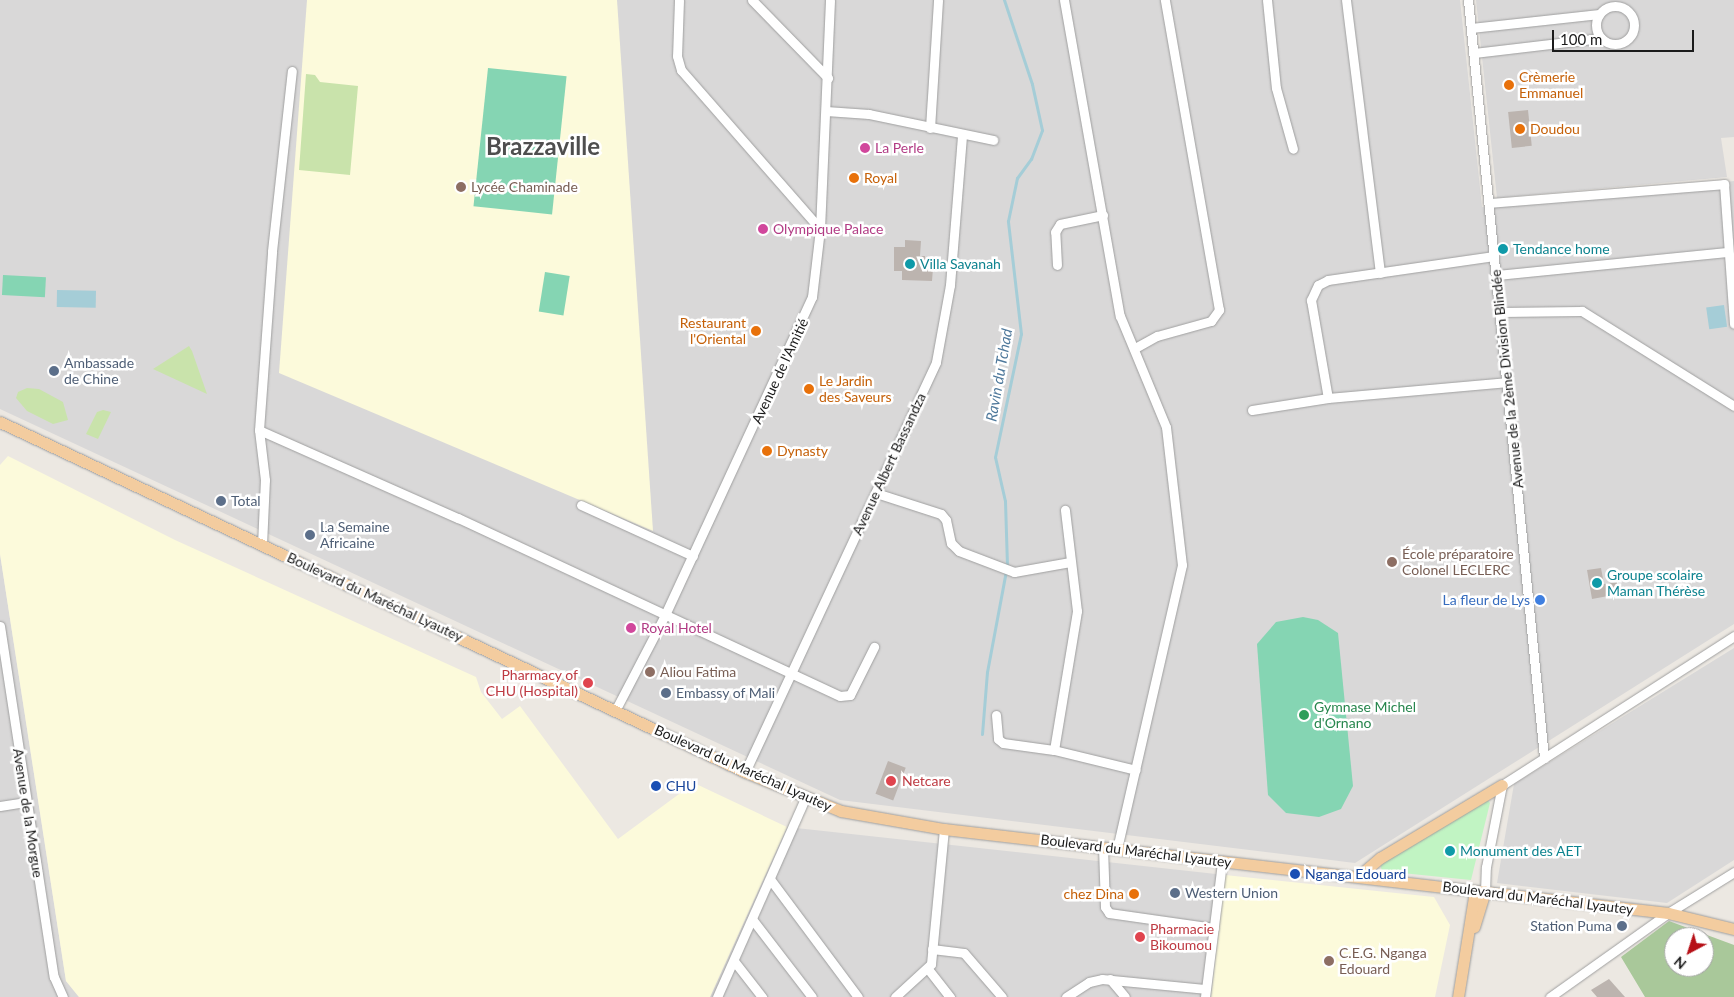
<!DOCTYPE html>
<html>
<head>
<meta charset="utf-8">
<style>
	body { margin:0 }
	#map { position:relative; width:1734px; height:997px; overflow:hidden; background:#ece8e2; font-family:Lato,sans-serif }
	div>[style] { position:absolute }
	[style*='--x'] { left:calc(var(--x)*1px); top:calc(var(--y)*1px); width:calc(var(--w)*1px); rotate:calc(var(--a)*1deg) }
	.residential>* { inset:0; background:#d9d8d8 }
	.education>* { inset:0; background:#fcfadb }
	.grass>* { inset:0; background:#c9e3ab }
	.forest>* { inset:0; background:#a9c89a }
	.park>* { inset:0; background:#c1f4c3 }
	.pitch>* { inset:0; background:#85d5b3; transform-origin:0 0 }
	.water>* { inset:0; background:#a5cdd7; transform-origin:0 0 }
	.stream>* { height:3px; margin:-1.5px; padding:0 1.5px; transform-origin:1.5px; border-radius:1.5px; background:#a5cdd7 }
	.building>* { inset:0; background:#bcb4af; transform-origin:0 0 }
	.round { border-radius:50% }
	.roads { filter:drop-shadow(0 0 1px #9f9f9f) drop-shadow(0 0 1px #9f9f9f) }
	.minor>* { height:9px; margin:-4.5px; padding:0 4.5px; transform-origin:4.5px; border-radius:4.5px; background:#fff }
	.minor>.ring { margin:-4.5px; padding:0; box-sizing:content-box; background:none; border:9px solid #fff; border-radius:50% }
	.major>* { height:11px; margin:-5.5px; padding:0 5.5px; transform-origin:5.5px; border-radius:5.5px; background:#f3cc9f }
	.dots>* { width:14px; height:14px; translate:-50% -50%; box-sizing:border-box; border:2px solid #fff; border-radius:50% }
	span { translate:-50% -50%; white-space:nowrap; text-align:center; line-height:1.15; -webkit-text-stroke:5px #fff; paint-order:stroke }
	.food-label { font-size:14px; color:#c56008 }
	.left { translate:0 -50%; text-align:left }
	.right { translate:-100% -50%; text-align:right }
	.hotel-label { font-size:14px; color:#b23c85 }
	.education-label { font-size:14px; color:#785e54 }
	.culture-label { font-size:14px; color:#0d838f }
	.service-label { font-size:14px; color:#4e5e75 }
	.street-label { font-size:14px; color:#1b1b1b }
	.shop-label { font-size:14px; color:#366cbe }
	.health-label { font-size:14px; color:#be3a42 }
	.leisure-label { font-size:14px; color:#27864d }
	.transit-label { font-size:14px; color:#164399 }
	.water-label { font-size:15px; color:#4e789b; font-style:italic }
	.town-label { font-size:24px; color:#4e4e4e; font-weight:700 }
	.north { position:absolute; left:1664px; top:927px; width:50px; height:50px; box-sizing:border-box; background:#fff; border:1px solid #a4a4a4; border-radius:50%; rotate:220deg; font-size:14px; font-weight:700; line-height:20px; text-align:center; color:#1b1b1b }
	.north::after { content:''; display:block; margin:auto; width:18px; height:22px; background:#b61017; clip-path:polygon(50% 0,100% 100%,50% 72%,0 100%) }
	.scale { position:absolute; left:1552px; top:30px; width:142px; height:22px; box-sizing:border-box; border:2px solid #1b1b1b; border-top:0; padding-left:6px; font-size:15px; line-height:18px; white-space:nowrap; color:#1b1b1b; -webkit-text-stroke:4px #fff; paint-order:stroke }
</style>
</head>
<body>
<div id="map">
	<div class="residential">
		<div style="clip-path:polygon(0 0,1460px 0,1482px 207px,1734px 181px,1734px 624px,1355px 863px,840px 800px,0 409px)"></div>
		<div style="clip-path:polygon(1476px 0,1734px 0,1734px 137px,1721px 138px,1727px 177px,1497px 198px)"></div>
		<div style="clip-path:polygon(0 554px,66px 981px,79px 997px,0 997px)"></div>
		<div style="clip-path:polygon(1734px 648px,1734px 860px,1667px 903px,1497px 883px,1514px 784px)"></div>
		<div style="clip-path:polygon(787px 827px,1225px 875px,1211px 997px,710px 997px)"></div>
	</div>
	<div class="education">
		<div style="clip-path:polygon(307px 0,617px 0,653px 531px,279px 373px)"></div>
		<div style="clip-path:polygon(8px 456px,175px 540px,476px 677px,481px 692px,502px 719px,520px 706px,618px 839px,694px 783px,787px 827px,710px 997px,79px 997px,66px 981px,0 554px,0 465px)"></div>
		<div style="clip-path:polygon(1225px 875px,1434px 897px,1450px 925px,1435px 997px,1211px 997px)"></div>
	</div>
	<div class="grass">
		<div style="clip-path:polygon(306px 74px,315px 75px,320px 82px,358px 86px,350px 175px,299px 170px)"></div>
		<div style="clip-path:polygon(189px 346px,192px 351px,207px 394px,153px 369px)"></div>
		<div style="clip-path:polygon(27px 388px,39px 389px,63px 402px,68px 420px,53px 424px,27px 411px,16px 398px,18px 392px)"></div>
		<div style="clip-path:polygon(103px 410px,111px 412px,98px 439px,86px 434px,97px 412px)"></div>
	</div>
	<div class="forest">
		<div style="clip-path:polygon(evenodd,1669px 921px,1734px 945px,1734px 997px,1645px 997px,1621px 957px,1669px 921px,1674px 937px,1704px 937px,1704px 967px,1674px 967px,1674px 937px)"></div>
	</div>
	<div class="park">
		<div style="clip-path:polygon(1486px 798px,1490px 803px,1471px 880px,1382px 871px,1380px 864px)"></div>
	</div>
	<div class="pitch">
		<div style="left:488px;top:68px;width:79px;height:139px;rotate:6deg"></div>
		<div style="left:545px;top:272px;width:25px;height:40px;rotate:9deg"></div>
		<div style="left:3px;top:275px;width:43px;height:20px;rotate:3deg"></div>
		<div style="clip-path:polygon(1303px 617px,1318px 620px,1338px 633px,1353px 786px,1341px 809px,1319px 817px,1286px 813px,1268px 795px,1257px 644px,1276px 622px)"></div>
	</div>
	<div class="water">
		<div style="left:57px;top:290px;width:39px;height:17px;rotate:1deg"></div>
		<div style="left:1724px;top:305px;width:22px;height:18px;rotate:82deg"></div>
	</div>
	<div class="stream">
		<div style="--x:982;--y:734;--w:62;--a:-85.4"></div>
		<div style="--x:987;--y:672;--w:109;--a:-79.4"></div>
		<div style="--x:1007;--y:565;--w:64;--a:-91.8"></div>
		<div style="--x:1005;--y:501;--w:45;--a:-102.8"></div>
		<div style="--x:995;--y:457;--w:126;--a:-78.1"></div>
		<div style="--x:1021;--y:334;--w:114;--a:-96.6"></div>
		<div style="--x:1008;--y:221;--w:44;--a:-78.2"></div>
		<div style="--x:1017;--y:178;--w:24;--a:-54"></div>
		<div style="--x:1031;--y:159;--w:31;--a:-69"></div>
		<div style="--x:1042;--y:130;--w:47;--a:-102.3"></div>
		<div style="--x:1032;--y:84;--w:89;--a:-108.4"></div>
	</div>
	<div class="building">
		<div style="left:1528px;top:110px;width:36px;height:20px;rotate:84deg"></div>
		<div style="clip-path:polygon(905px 240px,921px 241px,920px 256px,925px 256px,925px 268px,933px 268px,932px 281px,902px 280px,902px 271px,894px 271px,894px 247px,905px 247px)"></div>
		<div class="round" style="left:1497px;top:243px;width:12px;height:12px"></div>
		<div style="clip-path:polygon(1601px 568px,1604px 584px,1617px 582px,1619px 594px,1592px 599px,1587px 570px)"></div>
		<div style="left:888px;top:761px;width:19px;height:35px;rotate:21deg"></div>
		<div style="clip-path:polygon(1609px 979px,1625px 997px,1597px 997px,1591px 990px)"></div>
	</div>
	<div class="roads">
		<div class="minor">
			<div style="--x:679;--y:0;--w:56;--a:92"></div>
			<div style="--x:677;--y:56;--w:15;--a:74"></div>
			<div style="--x:681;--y:70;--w:211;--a:48.8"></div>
			<div style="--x:752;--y:0;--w:109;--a:45.7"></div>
			<div style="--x:1064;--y:0;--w:321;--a:80"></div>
			<div style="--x:1120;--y:316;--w:120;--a:67.5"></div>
			<div style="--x:1166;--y:427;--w:139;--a:83.4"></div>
			<div style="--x:1182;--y:565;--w:291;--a:102.9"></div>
			<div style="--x:1267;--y:0;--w:88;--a:84.2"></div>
			<div style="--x:1276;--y:88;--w:63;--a:74.4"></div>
			<div style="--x:1346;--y:0;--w:275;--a:82.9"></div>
			<div style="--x:1468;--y:0;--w:762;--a:84.27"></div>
			<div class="ring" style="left:1596px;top:6px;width:29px;height:29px"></div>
			<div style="--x:1471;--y:28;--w:129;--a:-6.2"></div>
			<div style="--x:1474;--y:53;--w:128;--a:-6.7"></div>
			<div style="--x:826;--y:111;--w:43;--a:4"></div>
			<div style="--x:869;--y:114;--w:127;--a:11.8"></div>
			<div style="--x:930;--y:128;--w:128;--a:-86.4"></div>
			<div style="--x:1489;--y:203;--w:236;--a:-4.6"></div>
			<div style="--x:1724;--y:184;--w:140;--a:85.9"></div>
			<div style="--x:1494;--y:256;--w:168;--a:171.8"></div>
			<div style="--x:1328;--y:280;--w:11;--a:153"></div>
			<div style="--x:1318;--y:285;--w:17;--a:115"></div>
			<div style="--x:1311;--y:300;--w:99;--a:80.2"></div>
			<div style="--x:1328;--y:398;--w:181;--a:-5.1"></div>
			<div style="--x:1057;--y:265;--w:33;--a:-93"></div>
			<div style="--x:1055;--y:232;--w:9;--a:-58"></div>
			<div style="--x:1060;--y:224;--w:44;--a:-11.8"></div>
			<div style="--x:1497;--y:275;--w:231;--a:-5.7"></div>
			<div style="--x:1501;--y:312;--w:81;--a:-0.7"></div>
			<div style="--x:1582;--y:311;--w:179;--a:32"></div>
			<div style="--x:1135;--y:348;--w:25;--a:-29"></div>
			<div style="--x:1157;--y:336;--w:56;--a:-15.5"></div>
			<div style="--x:1211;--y:321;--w:14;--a:-54"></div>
			<div style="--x:1219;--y:310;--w:315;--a:-99.9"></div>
			<div style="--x:1252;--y:410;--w:77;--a:-9"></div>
			<div style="--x:259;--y:430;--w:218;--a:23.9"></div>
			<div style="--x:458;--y:518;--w:421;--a:25"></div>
			<div style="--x:840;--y:696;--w:10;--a:-6"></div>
			<div style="--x:850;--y:695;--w:54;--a:-63.4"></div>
			<div style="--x:876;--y:493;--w:68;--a:17.9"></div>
			<div style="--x:941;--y:514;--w:8;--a:50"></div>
			<div style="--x:946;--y:520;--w:24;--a:78"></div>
			<div style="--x:951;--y:543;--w:11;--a:45"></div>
			<div style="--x:959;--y:551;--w:59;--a:20.9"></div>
			<div style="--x:1014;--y:572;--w:57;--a:-10.1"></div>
			<div style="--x:581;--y:505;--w:123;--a:24.5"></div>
			<div style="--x:262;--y:545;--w:65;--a:-87.4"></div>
			<div style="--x:265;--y:480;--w:50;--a:-96.8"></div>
			<div style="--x:259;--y:430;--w:179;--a:-85.8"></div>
			<div style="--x:272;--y:251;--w:181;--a:-83.7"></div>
			<div style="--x:0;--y:626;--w:355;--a:81.3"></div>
			<div style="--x:54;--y:977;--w:22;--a:66"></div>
			<div style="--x:615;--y:711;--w:106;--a:-62.5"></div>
			<div style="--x:664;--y:617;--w:353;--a:-65.2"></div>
			<div style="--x:812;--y:297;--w:68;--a:-83.3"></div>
			<div style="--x:820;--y:229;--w:229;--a:-87.5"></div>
			<div style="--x:996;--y:715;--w:24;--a:85"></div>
			<div style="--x:998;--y:739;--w:6;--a:39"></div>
			<div style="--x:1003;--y:743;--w:51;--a:7.8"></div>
			<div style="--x:1054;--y:750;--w:84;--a:13.7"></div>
			<div style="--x:1054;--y:750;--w:141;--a:-80.6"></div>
			<div style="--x:1077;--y:611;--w:102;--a:-96.8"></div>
			<div style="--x:745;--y:772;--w:452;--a:-65"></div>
			<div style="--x:936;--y:362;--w:78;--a:-79.7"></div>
			<div style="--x:950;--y:285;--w:150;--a:-85.4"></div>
			<div style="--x:0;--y:806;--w:25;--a:-9"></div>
			<div style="--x:1103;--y:847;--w:60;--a:88.1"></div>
			<div style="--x:1105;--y:907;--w:7;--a:56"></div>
			<div style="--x:1109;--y:913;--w:106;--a:8.1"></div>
			<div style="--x:770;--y:879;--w:147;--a:53.3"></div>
			<div style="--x:1485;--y:892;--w:25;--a:-88"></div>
			<div style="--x:1486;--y:867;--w:84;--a:-79"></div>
			<div style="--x:1502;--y:785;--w:276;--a:-32.7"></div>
			<div style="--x:752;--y:919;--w:98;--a:52.4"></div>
			<div style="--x:932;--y:949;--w:32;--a:7"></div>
			<div style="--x:964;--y:953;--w:58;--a:49.2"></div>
			<div style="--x:734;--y:961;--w:46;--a:52.1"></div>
			<div style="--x:928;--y:969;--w:36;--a:52"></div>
			<div style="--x:1110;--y:979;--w:23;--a:50"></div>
			<div style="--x:717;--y:997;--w:218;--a:-66.1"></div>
			<div style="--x:895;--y:997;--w:49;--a:-42.5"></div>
			<div style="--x:931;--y:964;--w:136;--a:-84.5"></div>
			<div style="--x:1066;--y:997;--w:27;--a:-33"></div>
			<div style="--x:1089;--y:982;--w:13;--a:-13"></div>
			<div style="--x:1102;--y:979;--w:103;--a:5.5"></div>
			<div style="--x:1205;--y:997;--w:136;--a:-82.8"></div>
			<div style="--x:1550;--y:997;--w:145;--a:-35.4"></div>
			<div style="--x:1668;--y:913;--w:78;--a:-31.8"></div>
		</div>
		<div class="major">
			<div style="--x:0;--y:422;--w:823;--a:25.16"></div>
			<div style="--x:745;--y:772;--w:104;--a:22.1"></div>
			<div style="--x:841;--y:811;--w:105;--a:9.9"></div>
			<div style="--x:944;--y:829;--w:729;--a:6.62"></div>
			<div style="--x:1668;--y:913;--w:68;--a:13.6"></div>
			<div style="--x:1359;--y:876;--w:28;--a:-41"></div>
			<div style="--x:1380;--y:858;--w:142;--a:-30.9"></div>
			<div style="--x:1474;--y:927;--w:37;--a:-73"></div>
			<div style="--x:1458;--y:997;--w:107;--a:-80.9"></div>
		</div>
	</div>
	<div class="dots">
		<div style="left:1509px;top:85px;background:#e8710a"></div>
		<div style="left:1520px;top:129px;background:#e8710a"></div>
		<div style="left:865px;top:148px;background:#d1479c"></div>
		<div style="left:854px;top:178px;background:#e8710a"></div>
		<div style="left:461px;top:187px;background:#8d6e63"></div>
		<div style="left:763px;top:229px;background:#d1479c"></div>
		<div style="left:1503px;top:249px;background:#0f9aa8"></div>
		<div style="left:910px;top:264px;background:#0f9aa8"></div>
		<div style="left:756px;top:331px;background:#e8710a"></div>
		<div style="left:54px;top:371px;background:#5c6f8a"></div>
		<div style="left:809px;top:389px;background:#e8710a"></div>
		<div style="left:767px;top:451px;background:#e8710a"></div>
		<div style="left:221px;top:501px;background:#5c6f8a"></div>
		<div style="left:310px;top:535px;background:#5c6f8a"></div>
		<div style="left:1392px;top:562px;background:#8d6e63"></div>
		<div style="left:1597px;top:583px;background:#0f9aa8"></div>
		<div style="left:1540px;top:600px;background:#3f7fe0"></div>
		<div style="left:631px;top:628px;background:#d1479c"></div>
		<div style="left:650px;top:672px;background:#8d6e63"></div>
		<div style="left:588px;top:683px;background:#e0444e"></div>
		<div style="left:666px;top:693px;background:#5c6f8a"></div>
		<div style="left:1304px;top:715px;background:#2e9e5b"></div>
		<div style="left:891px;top:781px;background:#e0444e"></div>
		<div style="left:656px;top:786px;background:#1a4fb4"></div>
		<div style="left:1450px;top:851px;background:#0f9aa8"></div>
		<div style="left:1295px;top:874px;background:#1a4fb4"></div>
		<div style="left:1175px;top:893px;background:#5c6f8a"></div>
		<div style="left:1134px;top:894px;background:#e8710a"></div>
		<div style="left:1622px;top:926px;background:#5c6f8a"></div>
		<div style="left:1140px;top:937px;background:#e0444e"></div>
		<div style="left:1329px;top:961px;background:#8d6e63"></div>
	</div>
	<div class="food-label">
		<span class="left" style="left:1519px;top:85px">Crèmerie<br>Emmanuel</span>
		<span class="left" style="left:1530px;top:129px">Doudou</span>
		<span class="left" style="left:864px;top:178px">Royal</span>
		<span class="right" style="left:746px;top:331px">Restaurant<br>l'Oriental</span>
		<span class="left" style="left:819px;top:389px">Le Jardin<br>des Saveurs</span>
		<span class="left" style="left:777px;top:451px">Dynasty</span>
		<span class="right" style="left:1124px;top:894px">chez Dina</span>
	</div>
	<div class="hotel-label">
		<span class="left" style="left:875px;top:148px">La Perle</span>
		<span class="left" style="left:773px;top:229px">Olympique Palace</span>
		<span class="left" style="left:641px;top:628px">Royal Hotel</span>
	</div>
	<div class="education-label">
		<span class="left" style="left:471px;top:187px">Lycée Chaminade</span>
		<span class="left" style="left:1402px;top:562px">École préparatoire<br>Colonel LECLERC</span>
		<span class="left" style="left:660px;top:672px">Aliou Fatima</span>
		<span class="left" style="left:1339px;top:961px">C.E.G. Nganga<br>Edouard</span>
	</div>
	<div class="culture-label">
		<span class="left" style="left:1513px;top:249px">Tendance home</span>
		<span class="left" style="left:920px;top:264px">Villa Savanah</span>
		<span class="left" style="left:1607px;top:583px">Groupe scolaire<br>Maman Thérèse</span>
		<span class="left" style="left:1460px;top:851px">Monument des AET</span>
	</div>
	<div class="service-label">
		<span class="left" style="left:64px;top:371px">Ambassade<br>de Chine</span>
		<span class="left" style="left:231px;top:501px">Total</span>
		<span class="left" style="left:320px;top:535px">La Semaine<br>Africaine</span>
		<span class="left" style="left:676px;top:693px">Embassy of Mali</span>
		<span class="left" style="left:1185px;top:893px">Western Union</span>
		<span class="right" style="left:1612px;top:926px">Station Puma</span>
	</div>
	<div class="street-label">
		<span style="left:780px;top:371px;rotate:-65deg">Avenue de l'Amitié</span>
		<span style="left:1507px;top:379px;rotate:-96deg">Avenue de la 2ème Division Blindée</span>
		<span style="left:889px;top:464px;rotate:-65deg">Avenue Albert Bassandza</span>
		<span style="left:375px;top:597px;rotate:25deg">Boulevard du Maréchal Lyautey</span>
		<span style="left:743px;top:768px;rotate:24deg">Boulevard du Maréchal Lyautey</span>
		<span style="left:28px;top:813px;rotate:81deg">Avenue de la Morgue</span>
		<span style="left:1136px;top:851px;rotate:7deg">Boulevard du Maréchal Lyautey</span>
		<span style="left:1538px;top:898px;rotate:7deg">Boulevard du Maréchal Lyautey</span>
	</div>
	<div class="shop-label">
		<span class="right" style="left:1530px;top:600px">La fleur de Lys</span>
	</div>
	<div class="health-label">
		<span class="right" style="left:578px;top:683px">Pharmacy of<br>CHU (Hospital)</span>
		<span class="left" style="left:902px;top:781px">Netcare</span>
		<span class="left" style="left:1150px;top:937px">Pharmacie<br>Bikoumou</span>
	</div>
	<div class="leisure-label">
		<span class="left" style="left:1314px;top:715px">Gymnase Michel<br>d'Ornano</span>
	</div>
	<div class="transit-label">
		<span class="left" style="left:666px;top:786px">CHU</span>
		<span class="left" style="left:1305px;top:874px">Nganga Edouard</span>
	</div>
	<div class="water-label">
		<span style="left:999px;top:375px;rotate:-80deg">Ravin du Tchad</span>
	</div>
	<div class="town-label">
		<span style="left:543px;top:146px">Brazzaville</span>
	</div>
	<div class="north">N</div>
	<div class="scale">100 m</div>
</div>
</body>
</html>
